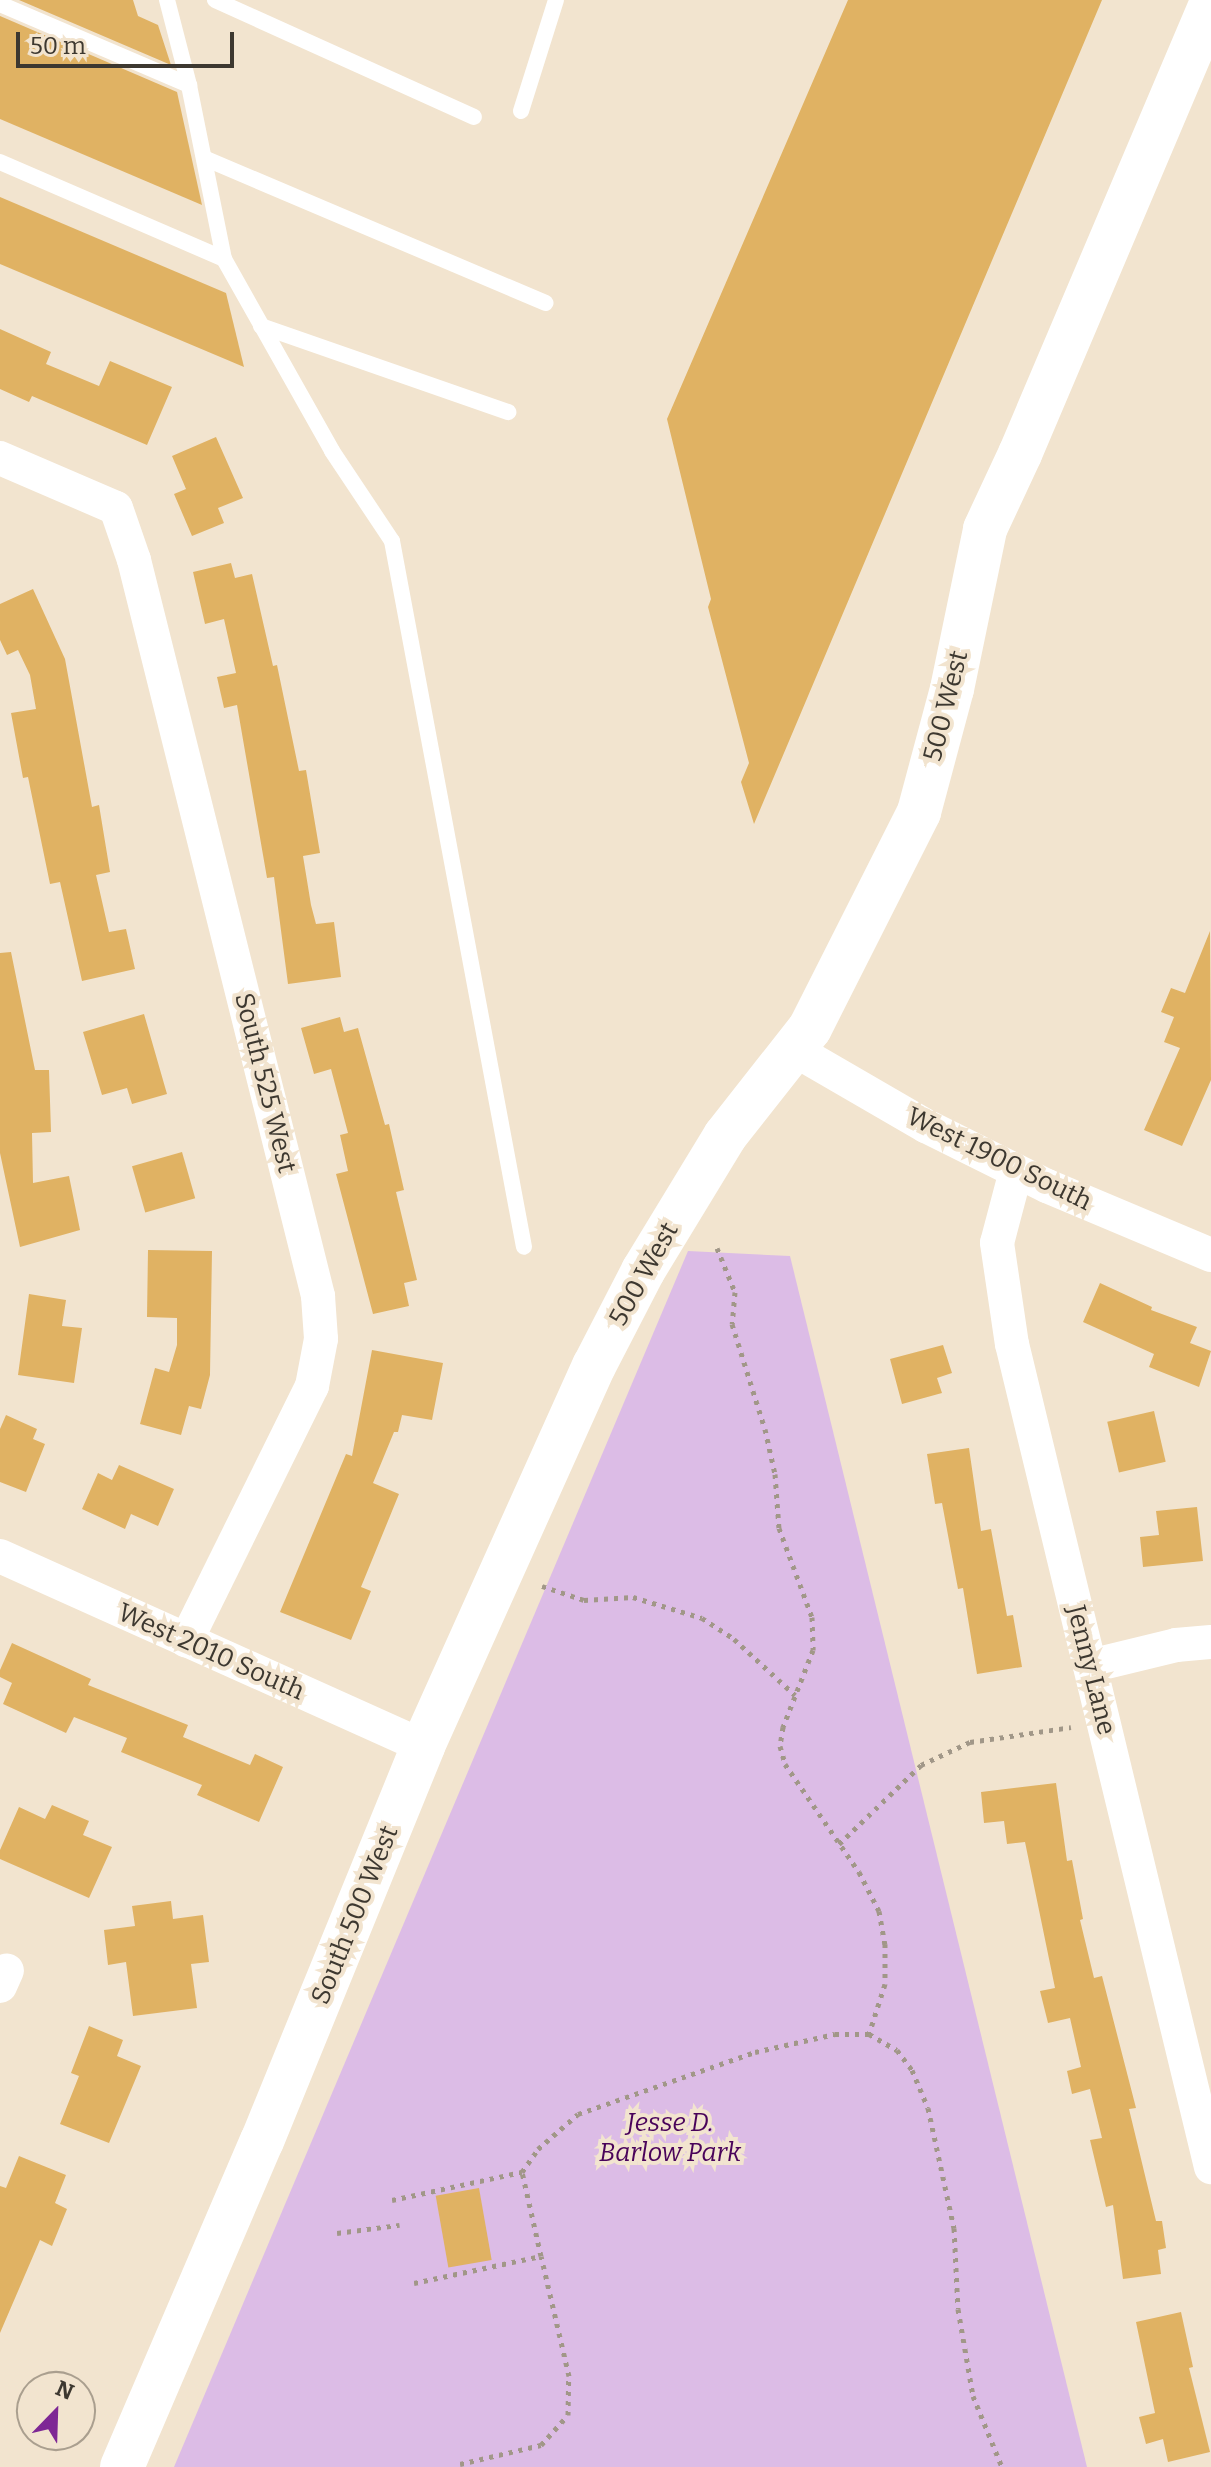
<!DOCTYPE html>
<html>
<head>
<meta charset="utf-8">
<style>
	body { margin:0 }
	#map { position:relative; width:1211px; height:2467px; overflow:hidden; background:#f2e4cf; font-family:Bitter,serif }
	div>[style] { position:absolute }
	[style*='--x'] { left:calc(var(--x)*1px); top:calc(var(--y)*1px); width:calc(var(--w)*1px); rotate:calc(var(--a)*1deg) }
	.green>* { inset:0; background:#dcbce6 }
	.building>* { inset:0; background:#e0b263; transform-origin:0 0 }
	.path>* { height:5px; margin-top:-2.5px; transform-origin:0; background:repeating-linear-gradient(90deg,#a19788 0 4px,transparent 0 10px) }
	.lane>* { height:16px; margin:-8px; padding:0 8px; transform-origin:8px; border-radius:8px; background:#fff }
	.street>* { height:34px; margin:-17px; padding:0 17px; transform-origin:17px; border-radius:17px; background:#fff }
	.secondary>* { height:44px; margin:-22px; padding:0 22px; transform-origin:22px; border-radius:22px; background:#fff }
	span { translate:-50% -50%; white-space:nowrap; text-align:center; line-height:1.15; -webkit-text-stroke:8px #f2e4cf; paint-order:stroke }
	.street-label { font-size:26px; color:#3d3830 }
	.park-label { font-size:26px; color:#49035a; font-style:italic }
	.north { position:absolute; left:16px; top:2371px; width:80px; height:80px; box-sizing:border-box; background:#f2e4cf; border:2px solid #aa9f8f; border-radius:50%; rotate:23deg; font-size:22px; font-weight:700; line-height:32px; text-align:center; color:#3d3830 }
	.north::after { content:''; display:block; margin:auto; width:28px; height:36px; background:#7e2795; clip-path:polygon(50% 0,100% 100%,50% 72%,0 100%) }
	.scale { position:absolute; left:16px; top:32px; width:218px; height:36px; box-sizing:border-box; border:4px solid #3d3830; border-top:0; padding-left:10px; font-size:24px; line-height:28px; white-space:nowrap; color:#3d3830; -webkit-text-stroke:6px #f2e4cf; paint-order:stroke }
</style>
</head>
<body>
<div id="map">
	<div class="green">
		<div style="clip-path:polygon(688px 1251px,790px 1256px,1087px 2467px,174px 2467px)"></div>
	</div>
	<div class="building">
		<div style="clip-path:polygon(19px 0,133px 0,138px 16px,158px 25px,171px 65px)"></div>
		<div style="clip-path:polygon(848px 0,1102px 0,754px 824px,741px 782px,749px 763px,708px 607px,711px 599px,667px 419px)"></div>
		<div style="clip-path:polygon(0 16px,177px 92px,202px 205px,0 119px)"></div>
		<div style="clip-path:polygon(0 197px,226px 293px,244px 367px,0 264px)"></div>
		<div style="clip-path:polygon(0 329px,51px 352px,46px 364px,99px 386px,110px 361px,172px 387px,147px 445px,32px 396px,29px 402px,0 389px)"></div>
		<div style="clip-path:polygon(216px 437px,243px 498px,218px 508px,224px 523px,192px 536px,174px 494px,186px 489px,172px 456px)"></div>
		<div style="clip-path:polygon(231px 563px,235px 578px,252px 574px,273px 666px,277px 665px,299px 771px,306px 770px,320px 853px,303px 856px,311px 905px,316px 924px,334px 922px,341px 977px,288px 984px,274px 877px,267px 878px,237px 705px,224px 708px,217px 677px,236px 673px,224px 619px,205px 624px,193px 572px)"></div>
		<div style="clip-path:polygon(33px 589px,65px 659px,92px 807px,99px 805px,110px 872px,96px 875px,109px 932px,126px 929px,135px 969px,82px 981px,60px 882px,50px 884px,28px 777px,23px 778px,11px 713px,36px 709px,30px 675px,18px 650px,7px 655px,0 640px,0 604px)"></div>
		<div style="clip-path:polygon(1210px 931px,1211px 1080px,1182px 1146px,1144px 1130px,1180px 1048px,1164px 1042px,1174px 1017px,1161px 1012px,1171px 988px,1185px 993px)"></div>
		<div style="clip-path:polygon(11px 952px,35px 1070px,49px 1070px,51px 1132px,32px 1133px,33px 1183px,69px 1176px,80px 1230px,20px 1247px,0 1153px,0 953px)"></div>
		<div style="clip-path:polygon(144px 1014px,167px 1094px,132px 1104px,127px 1088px,102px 1095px,83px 1032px)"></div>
		<div style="clip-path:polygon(340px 1017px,344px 1032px,358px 1028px,385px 1125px,389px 1124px,404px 1190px,396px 1192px,417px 1280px,404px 1283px,409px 1306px,373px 1314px,336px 1174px,348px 1171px,340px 1135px,348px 1133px,331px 1069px,314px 1074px,301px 1028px)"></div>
		<div style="left:182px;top:1152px;width:48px;height:52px;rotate:74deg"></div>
		<div style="clip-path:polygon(148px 1250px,212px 1251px,210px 1375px,201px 1409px,189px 1406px,181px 1435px,140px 1424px,155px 1368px,169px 1372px,177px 1345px,177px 1318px,147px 1317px)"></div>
		<div style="clip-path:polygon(1100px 1283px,1152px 1307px,1151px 1310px,1197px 1327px,1190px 1343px,1211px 1351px,1199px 1387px,1149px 1367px,1154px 1354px,1083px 1322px)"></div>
		<div style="clip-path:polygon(29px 1294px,66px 1300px,62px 1326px,82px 1328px,74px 1383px,18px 1375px)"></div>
		<div style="clip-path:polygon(943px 1345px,952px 1373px,937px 1378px,942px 1393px,902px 1404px,890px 1359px)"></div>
		<div style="clip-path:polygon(372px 1350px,443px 1363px,432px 1420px,402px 1415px,398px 1432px,394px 1432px,373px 1483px,399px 1494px,361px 1587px,371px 1591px,351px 1640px,280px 1612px,346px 1454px,352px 1456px)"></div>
		<div style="left:1154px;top:1411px;width:52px;height:48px;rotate:77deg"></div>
		<div style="clip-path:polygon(6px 1415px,37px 1429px,33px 1439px,45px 1444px,26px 1492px,0 1482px,0 1429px)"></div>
		<div style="clip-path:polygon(969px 1448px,981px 1531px,991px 1529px,1007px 1616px,1013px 1615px,1022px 1667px,977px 1674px,963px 1588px,958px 1589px,942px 1503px,935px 1504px,927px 1454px)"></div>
		<div style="clip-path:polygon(119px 1465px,174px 1489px,158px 1526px,131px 1514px,125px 1529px,82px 1509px,98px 1473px,112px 1480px)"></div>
		<div style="clip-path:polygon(1197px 1507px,1203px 1561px,1143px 1567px,1140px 1537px,1159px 1535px,1156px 1511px)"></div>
		<div style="clip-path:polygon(12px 1643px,91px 1679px,88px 1685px,188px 1725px,183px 1737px,250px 1765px,255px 1754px,283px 1767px,259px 1822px,197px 1795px,202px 1785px,121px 1752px,127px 1738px,74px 1717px,66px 1733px,3px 1704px,12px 1683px,0 1677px,0 1670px)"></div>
		<div style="clip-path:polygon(1056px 1783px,1067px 1861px,1072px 1860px,1083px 1919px,1080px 1920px,1094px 1978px,1102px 1976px,1136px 2108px,1129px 2109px,1156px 2221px,1162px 2221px,1166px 2248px,1158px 2250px,1161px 2274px,1123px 2279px,1113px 2205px,1106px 2207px,1090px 2140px,1102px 2138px,1090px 2089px,1072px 2094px,1067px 2071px,1081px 2067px,1070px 2018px,1048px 2023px,1040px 1991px,1055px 1988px,1025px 1842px,1007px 1844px,1004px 1821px,984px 1823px,981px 1792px)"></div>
		<div style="clip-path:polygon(52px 1805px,89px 1821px,83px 1835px,112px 1847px,89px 1898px,0 1859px,0 1850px,19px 1807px,45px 1819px)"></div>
		<div style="clip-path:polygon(171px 1901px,173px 1919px,203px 1915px,209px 1962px,191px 1964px,197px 2008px,133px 2016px,126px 1962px,108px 1965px,104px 1930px,135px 1926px,132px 1906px)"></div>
		<div style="clip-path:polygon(89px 2026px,123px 2040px,117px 2056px,141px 2066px,109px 2143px,60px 2124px,79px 2076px,71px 2073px)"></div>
		<div style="clip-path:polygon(19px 2156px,66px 2175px,55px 2203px,67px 2209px,52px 2246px,40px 2240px,0 2333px,0 2186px,6px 2188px)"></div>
		<div style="left:479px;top:2188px;width:73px;height:44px;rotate:80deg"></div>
		<div style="clip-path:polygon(1181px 2312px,1193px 2367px,1189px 2368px,1210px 2452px,1168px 2462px,1163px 2439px,1146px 2444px,1139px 2417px,1155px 2413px,1136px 2322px)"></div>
	</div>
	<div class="path">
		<div style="--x:717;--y:1248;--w:48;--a:67.8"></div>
		<div style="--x:735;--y:1292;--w:32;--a:95"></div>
		<div style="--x:732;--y:1324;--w:110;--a:72.6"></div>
		<div style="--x:765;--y:1429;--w:46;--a:77.5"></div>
		<div style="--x:775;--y:1474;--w:54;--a:85.8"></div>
		<div style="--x:779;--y:1528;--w:95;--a:69.7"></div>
		<div style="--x:812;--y:1617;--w:33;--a:88"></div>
		<div style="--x:813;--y:1650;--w:83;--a:111.3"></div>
		<div style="--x:783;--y:1727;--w:19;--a:99"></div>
		<div style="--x:780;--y:1746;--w:19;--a:74"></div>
		<div style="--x:785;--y:1764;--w:131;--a:55.6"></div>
		<div style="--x:859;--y:1872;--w:44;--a:62.9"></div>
		<div style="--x:879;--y:1911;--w:34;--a:80"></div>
		<div style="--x:885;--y:1944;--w:40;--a:90"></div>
		<div style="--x:885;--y:1984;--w:52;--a:107.7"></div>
		<div style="--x:542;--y:1586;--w:44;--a:18.4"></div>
		<div style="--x:584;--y:1600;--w:49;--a:-3.5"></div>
		<div style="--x:633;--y:1597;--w:72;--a:16.9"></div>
		<div style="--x:702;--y:1618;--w:38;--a:33"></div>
		<div style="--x:734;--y:1639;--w:83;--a:42.6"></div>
		<div style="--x:839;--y:1844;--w:114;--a:-43.9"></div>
		<div style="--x:921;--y:1765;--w:54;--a:-25.1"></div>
		<div style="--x:970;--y:1742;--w:102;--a:-8.4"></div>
		<div style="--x:392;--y:2200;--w:133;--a:-12.2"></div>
		<div style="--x:337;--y:2233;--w:63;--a:-7.4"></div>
		<div style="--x:414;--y:2283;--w:130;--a:-12"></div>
		<div style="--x:541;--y:2256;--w:86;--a:-102.7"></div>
		<div style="--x:522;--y:2172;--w:28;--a:-55"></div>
		<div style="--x:538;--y:2149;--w:53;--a:-41.2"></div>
		<div style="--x:578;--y:2114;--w:188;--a:-19.3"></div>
		<div style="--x:755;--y:2052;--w:82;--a:-12.7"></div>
		<div style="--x:835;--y:2034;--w:34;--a:0"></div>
		<div style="--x:869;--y:2034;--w:32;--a:30"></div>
		<div style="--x:897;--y:2050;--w:25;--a:53"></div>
		<div style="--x:912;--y:2070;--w:41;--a:67.2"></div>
		<div style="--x:928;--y:2108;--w:123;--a:77.8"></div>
		<div style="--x:954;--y:2228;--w:81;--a:87.2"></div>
		<div style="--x:958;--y:2309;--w:88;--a:80.2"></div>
		<div style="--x:973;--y:2396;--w:77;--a:67.8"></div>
		<div style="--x:460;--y:2464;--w:83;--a:-13.2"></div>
		<div style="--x:541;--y:2445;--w:40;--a:-48"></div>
		<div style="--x:568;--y:2415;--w:39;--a:-89"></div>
		<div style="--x:569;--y:2376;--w:123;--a:-103.1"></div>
	</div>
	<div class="lane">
		<div style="--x:215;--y:0;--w:284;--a:24.3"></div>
		<div style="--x:0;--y:4;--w:206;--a:23.2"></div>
		<div style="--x:189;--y:85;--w:88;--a:-104.5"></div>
		<div style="--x:521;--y:111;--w:116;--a:-72.5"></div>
		<div style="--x:204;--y:158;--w:371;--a:23"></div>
		<div style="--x:0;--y:162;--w:244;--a:23.4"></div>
		<div style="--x:224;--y:259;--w:177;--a:-101.4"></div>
		<div style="--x:224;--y:259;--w:220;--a:60.6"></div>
		<div style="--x:332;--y:451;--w:108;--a:56.3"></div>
		<div style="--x:392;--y:541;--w:718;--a:79.41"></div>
		<div style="--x:261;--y:326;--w:262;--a:19.2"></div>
	</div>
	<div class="street">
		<div style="--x:0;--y:458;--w:126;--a:23.3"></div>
		<div style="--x:116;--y:508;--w:55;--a:70.9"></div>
		<div style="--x:134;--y:560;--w:759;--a:75.96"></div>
		<div style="--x:318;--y:1296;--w:43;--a:86"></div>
		<div style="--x:321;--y:1339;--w:48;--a:100.8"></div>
		<div style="--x:312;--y:1386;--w:284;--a:116.3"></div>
		<div style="--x:793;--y:1049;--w:154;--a:30.1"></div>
		<div style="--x:926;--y:1126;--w:135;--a:26.4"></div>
		<div style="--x:1047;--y:1186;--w:178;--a:22.8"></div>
		<div style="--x:1016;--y:1171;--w:74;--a:104.8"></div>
		<div style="--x:997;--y:1243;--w:102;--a:81.6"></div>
		<div style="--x:1012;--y:1344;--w:847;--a:76.41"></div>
		<div style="--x:0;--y:1556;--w:464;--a:24.2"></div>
		<div style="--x:1090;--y:1666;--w:89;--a:-13.7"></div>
		<div style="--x:1176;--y:1645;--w:35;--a:-5"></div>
		<div style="--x:0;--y:1986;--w:17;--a:-66"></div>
	</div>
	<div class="secondary">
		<div style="--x:122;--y:2467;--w:355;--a:-66.8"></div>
		<div style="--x:262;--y:2141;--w:427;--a:-67.8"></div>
		<div style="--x:423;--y:1746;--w:417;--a:-65.8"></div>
		<div style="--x:594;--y:1366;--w:107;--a:-62.7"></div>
		<div style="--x:643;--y:1271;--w:158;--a:-58.7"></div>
		<div style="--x:725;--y:1136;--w:137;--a:-51.8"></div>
		<div style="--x:810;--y:1028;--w:242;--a:-63.2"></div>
		<div style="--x:919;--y:812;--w:127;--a:-75"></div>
		<div style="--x:952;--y:689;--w:163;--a:-78.3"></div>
		<div style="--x:985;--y:529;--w:83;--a:-65"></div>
		<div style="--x:1020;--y:454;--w:488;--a:-67"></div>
	</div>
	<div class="street-label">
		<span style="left:946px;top:706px;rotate:-76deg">500 West</span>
		<span style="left:265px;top:1083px;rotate:76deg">South 525 West</span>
		<span style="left:999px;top:1159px;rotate:26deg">West 1900 South</span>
		<span style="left:644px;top:1274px;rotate:-61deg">500 West</span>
		<span style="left:211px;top:1652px;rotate:24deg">West 2010 South</span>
		<span style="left:1091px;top:1670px;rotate:76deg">Jenny Lane</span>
		<span style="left:355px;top:1915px;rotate:-68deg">South 500 West</span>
	</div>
	<div class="park-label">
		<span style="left:670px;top:2138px">Jesse D.<br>Barlow Park</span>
	</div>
	<div class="north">N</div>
	<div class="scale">50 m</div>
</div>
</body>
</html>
